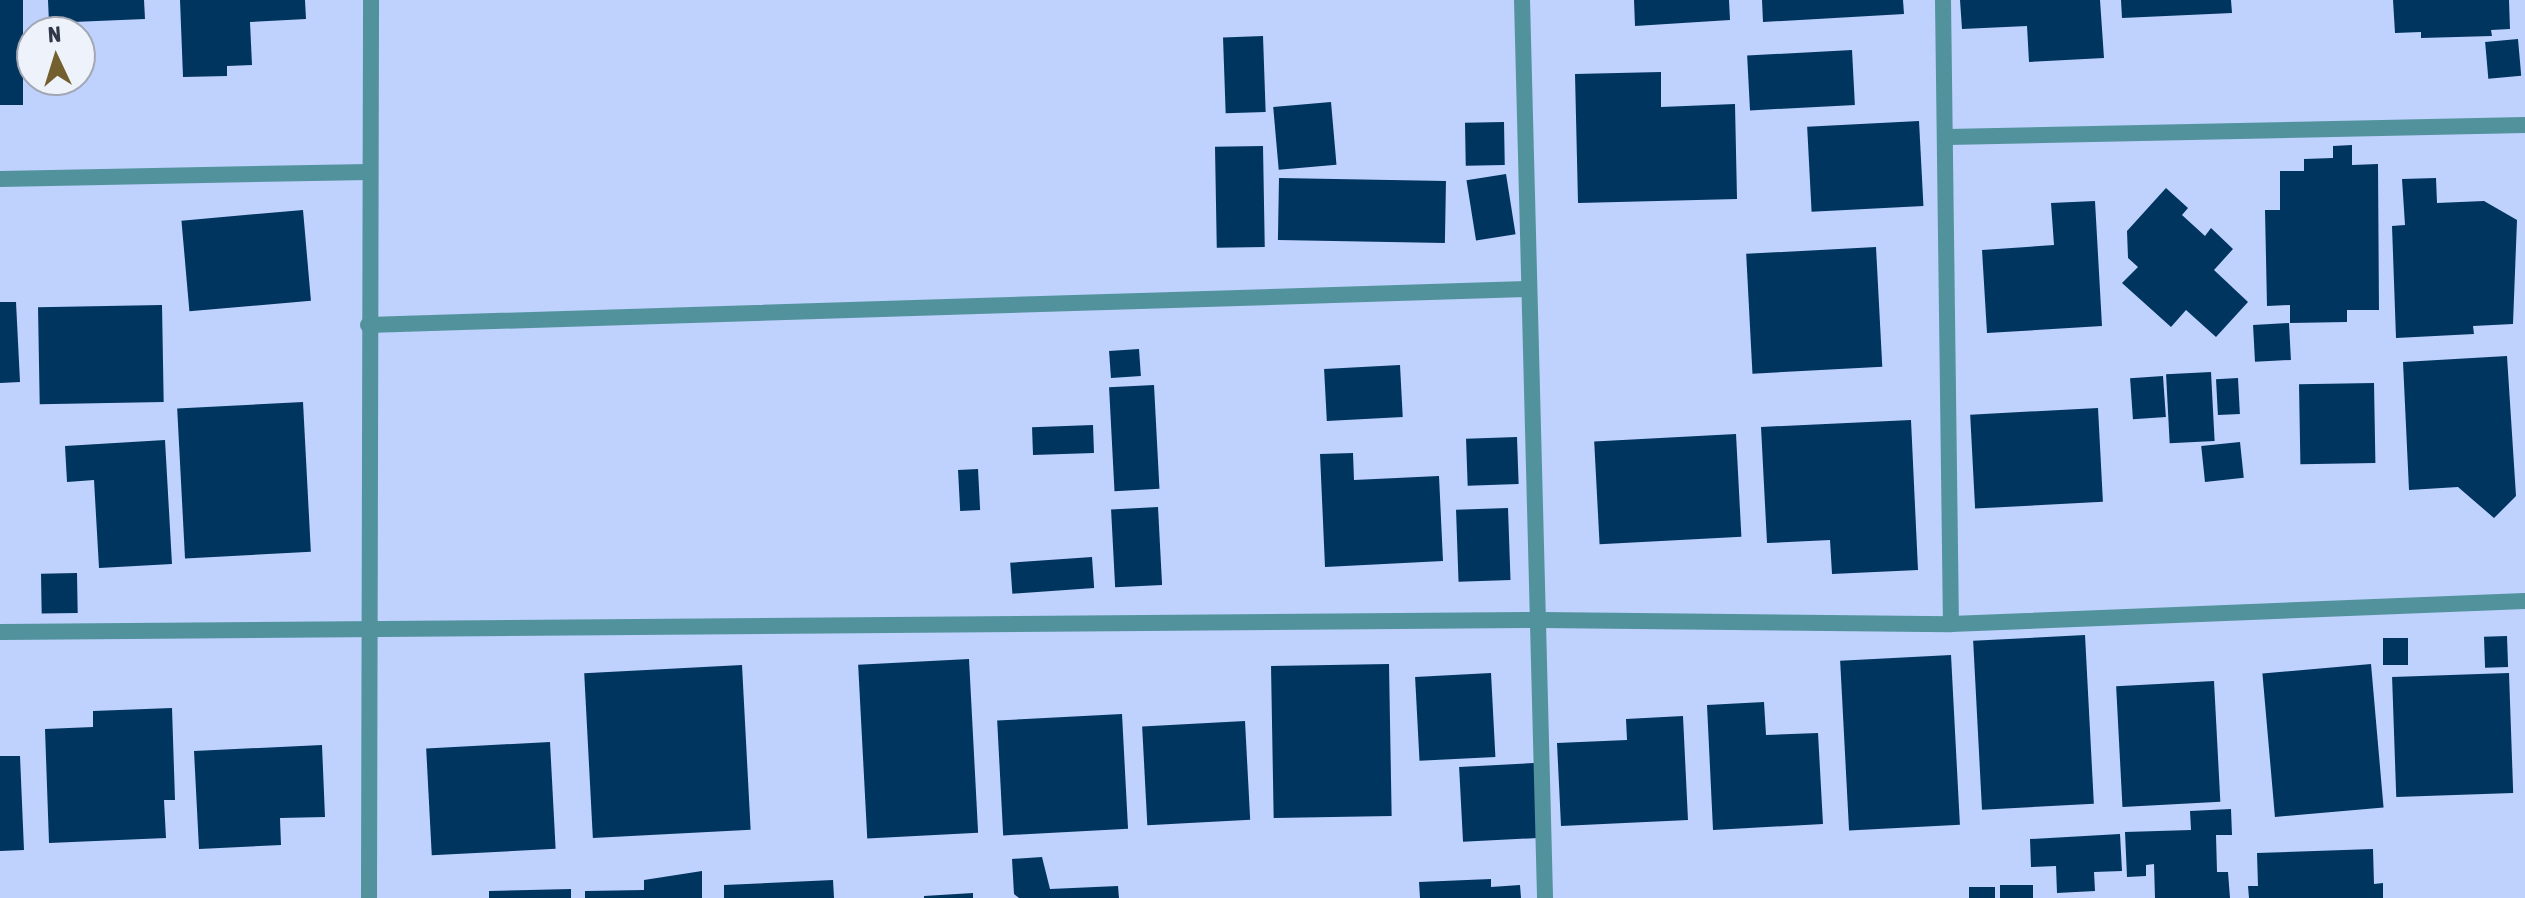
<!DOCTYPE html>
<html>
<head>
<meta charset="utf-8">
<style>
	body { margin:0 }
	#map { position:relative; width:2525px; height:898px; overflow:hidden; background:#bfd1fd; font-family:"Asap Condensed",sans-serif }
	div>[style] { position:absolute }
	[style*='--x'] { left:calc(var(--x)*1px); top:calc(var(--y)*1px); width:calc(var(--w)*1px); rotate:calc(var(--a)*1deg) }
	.building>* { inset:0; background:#00355f; transform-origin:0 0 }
	.street>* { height:16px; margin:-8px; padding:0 8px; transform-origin:8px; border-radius:8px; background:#51929c }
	span { translate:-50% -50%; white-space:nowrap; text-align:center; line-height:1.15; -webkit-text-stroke:8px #eef2fb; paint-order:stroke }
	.north { position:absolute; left:16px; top:16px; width:80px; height:80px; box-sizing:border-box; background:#eef2fb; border:2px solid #a2a7b3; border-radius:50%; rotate:356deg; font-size:22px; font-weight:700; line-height:32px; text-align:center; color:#303748 }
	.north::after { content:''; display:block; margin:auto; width:28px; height:36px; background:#74602f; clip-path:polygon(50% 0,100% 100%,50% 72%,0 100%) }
</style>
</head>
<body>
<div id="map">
	<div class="building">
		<div style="left:0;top:0;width:23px;height:105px"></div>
		<div style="clip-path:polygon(48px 0,144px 0,145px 19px,49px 23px)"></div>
		<div style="clip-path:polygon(180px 0,305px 0,306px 19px,250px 22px,252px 65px,227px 66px,227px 76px,183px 77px)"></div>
		<div style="clip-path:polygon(1634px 0,1729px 0,1730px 20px,1635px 26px)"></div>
		<div style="clip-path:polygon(1762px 0,1903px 0,1904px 14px,1763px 22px)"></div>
		<div style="clip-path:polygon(1960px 0,2100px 0,2104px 58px,2029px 62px,2027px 26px,1962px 29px)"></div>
		<div style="clip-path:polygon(2121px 0,2231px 0,2232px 13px,2122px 18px)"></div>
		<div style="clip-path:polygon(2393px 0,2509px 0,2510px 29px,2491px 30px,2492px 36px,2421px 38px,2421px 32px,2395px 33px)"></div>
		<div style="left:1263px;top:36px;width:76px;height:40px;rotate:88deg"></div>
		<div style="left:2518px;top:39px;width:37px;height:33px;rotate:85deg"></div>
		<div style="left:1852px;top:50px;width:55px;height:105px;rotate:87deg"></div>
		<div style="clip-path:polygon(1661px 72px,1661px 107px,1735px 104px,1737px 199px,1578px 203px,1575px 74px)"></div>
		<div style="left:1331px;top:102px;width:63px;height:58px;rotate:85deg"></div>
		<div style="left:1919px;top:121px;width:85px;height:112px;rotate:87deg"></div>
		<div style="left:1504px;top:122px;width:43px;height:39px;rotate:89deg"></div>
		<div style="clip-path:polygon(2352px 145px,2352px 165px,2378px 164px,2379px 310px,2347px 310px,2347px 322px,2290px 323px,2290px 305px,2267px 306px,2265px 210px,2280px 210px,2280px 171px,2304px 171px,2304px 159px,2333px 158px,2333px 146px)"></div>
		<div style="left:1263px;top:146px;width:101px;height:48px;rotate:89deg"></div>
		<div style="left:1506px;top:174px;width:61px;height:40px;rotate:81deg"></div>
		<div style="left:1279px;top:178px;width:167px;height:62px;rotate:1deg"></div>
		<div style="clip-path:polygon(2436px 178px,2437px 203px,2484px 201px,2517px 220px,2513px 324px,2473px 326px,2474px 334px,2396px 338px,2392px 226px,2405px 225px,2402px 179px)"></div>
		<div style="clip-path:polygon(2166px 188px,2188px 208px,2182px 215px,2205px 236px,2211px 228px,2233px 249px,2214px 270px,2248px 302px,2216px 337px,2186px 310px,2171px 327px,2122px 283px,2138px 267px,2128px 258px,2127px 231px)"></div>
		<div style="clip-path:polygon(2095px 201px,2102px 326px,1987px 333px,1982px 250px,2054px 245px,2051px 203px)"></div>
		<div style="left:303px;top:210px;width:91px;height:122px;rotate:85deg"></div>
		<div style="left:1876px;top:247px;width:120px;height:130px;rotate:87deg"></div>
		<div style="clip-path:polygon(0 302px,16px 302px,20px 382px,0 383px)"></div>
		<div style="left:162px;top:305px;width:97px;height:124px;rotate:89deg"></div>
		<div style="left:2289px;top:323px;width:37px;height:36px;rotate:87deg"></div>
		<div style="left:1139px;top:349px;width:27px;height:30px;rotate:86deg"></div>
		<div style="clip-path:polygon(2507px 356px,2516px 496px,2494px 518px,2458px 487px,2409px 490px,2403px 362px)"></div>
		<div style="left:1400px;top:365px;width:52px;height:76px;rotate:87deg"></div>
		<div style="left:2211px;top:372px;width:69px;height:45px;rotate:87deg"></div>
		<div style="left:2163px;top:376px;width:41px;height:33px;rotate:86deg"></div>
		<div style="left:2238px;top:378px;width:36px;height:22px;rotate:87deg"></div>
		<div style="left:2374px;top:383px;width:80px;height:75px;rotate:89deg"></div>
		<div style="left:1154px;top:385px;width:104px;height:45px;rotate:87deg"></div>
		<div style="left:303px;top:402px;width:150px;height:126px;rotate:87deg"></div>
		<div style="left:2098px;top:408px;width:94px;height:128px;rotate:87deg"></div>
		<div style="clip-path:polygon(1911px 420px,1918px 570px,1832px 574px,1830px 540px,1767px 543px,1761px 427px)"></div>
		<div style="left:1093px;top:425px;width:28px;height:61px;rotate:88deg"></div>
		<div style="left:1736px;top:434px;width:103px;height:142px;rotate:87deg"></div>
		<div style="left:1517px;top:437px;width:47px;height:51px;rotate:88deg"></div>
		<div style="clip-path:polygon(165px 440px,172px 564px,99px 568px,94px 480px,67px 482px,65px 446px)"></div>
		<div style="left:2240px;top:442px;width:36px;height:39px;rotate:84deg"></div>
		<div style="clip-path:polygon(1353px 453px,1354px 480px,1439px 476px,1443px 561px,1325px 567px,1320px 454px)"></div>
		<div style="left:978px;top:469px;width:41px;height:20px;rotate:87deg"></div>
		<div style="left:1158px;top:507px;width:78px;height:47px;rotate:87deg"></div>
		<div style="left:1508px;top:508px;width:72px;height:52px;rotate:88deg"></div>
		<div style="left:1092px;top:557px;width:31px;height:82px;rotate:86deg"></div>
		<div style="left:77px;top:573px;width:40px;height:36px;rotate:89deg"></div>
		<div style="left:2085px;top:635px;width:169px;height:112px;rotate:87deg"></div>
		<div style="left:2507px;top:636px;width:31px;height:23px;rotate:88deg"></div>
		<div style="left:2408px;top:638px;width:27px;height:25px;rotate:90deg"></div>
		<div style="left:1951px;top:655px;width:170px;height:111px;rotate:87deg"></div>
		<div style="left:969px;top:659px;width:174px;height:111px;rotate:87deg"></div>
		<div style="left:1389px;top:664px;width:152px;height:118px;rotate:89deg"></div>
		<div style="left:2371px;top:664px;width:144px;height:109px;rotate:85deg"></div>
		<div style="left:742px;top:665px;width:165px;height:158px;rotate:87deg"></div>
		<div style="left:1491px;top:673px;width:84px;height:76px;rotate:87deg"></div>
		<div style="left:2509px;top:673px;width:120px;height:117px;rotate:88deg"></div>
		<div style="left:2214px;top:681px;width:121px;height:98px;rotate:87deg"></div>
		<div style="clip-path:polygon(1764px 702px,1766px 735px,1818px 733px,1823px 824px,1713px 830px,1707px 705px)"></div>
		<div style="clip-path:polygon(172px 708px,175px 800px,164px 800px,166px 838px,49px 843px,45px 729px,93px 727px,93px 711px)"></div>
		<div style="left:1122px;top:714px;width:115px;height:125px;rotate:87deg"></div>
		<div style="clip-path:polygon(1683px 716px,1688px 820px,1561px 826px,1557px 743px,1627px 740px,1626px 719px)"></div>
		<div style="left:1245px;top:721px;width:99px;height:103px;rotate:87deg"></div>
		<div style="left:550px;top:742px;width:107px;height:124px;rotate:87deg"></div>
		<div style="clip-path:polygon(322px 745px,325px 817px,280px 818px,281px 845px,199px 849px,194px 751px)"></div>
		<div style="clip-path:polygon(0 756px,20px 756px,24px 850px,0 851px)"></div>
		<div style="left:1534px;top:763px;width:75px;height:75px;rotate:87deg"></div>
		<div style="clip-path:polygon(2231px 809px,2232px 835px,2216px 835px,2217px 872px,2228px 872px,2230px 898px,2155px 898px,2154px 864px,2146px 865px,2146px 876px,2127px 877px,2125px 832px,2191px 830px,2190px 811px)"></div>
		<div style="clip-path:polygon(2120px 834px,2122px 871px,2094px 872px,2095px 891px,2057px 893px,2056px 866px,2031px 867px,2030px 839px)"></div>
		<div style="clip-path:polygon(2373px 849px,2374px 884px,2383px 883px,2383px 898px,2249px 898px,2248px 886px,2258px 886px,2257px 853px)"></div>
		<div style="clip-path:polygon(1042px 857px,1050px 889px,1118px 886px,1119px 898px,1019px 898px,1014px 894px,1012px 859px)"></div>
		<div style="clip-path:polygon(702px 871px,702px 898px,585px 898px,585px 891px,644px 890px,644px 880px)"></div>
		<div style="clip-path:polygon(1491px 879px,1491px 887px,1520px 885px,1521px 898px,1420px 898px,1419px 882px)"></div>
		<div style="clip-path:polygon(833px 880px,834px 898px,724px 898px,724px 885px)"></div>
		<div style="left:2000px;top:885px;width:33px;height:13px"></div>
		<div style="left:1969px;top:887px;width:26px;height:11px"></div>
		<div style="clip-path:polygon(571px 889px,571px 898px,489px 898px,489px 891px)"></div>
		<div style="clip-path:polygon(973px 893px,973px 898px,924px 898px,924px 896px)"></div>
	</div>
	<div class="street">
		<div style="--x:1522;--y:0;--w:898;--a:88.53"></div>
		<div style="--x:1943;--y:0;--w:624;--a:89.27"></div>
		<div style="--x:1947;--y:137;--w:578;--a:-1.19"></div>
		<div style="--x:0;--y:179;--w:369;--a:-1.1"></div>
		<div style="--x:368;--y:325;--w:1159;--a:-1.78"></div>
		<div style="--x:0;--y:632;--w:1541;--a:-0.45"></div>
		<div style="--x:1541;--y:620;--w:410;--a:0.6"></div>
		<div style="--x:1951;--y:624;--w:574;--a:-2.29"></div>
		<div style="--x:369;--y:898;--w:898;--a:-89.87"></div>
	</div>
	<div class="north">N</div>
</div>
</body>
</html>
